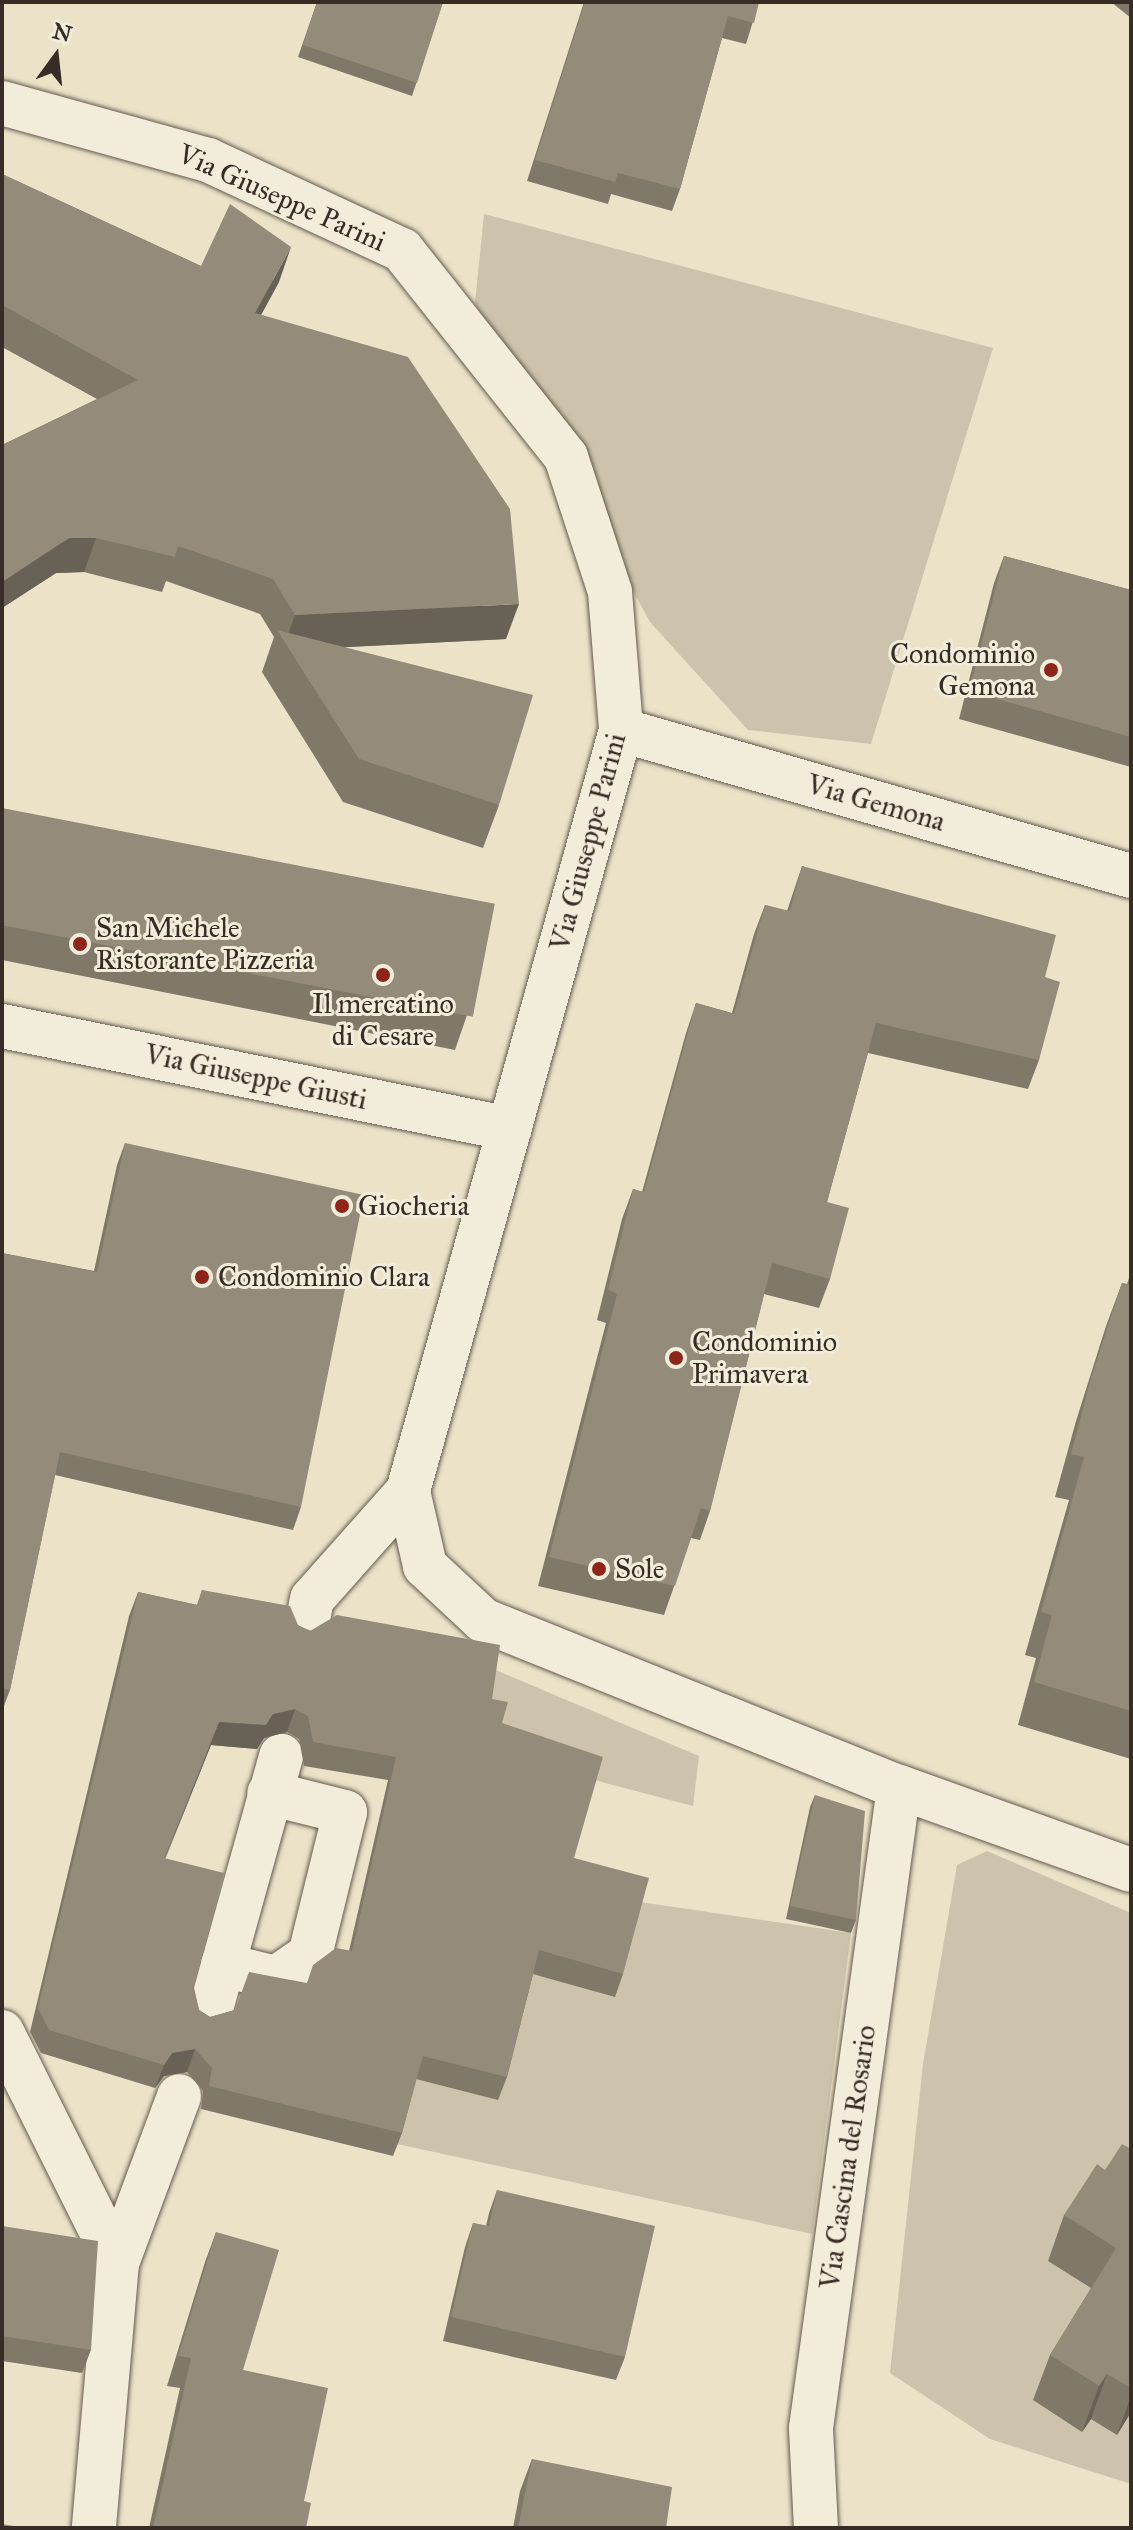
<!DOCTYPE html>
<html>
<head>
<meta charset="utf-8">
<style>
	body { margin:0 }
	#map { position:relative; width:1133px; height:2530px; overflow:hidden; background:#ebe2c8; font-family:"IM FELL Great Primer",serif }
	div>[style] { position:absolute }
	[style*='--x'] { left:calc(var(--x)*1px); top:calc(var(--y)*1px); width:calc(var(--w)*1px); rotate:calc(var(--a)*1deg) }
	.green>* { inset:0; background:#cdc3ac }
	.roads { filter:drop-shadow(0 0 2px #655a4e) drop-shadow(0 0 2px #655a4e) }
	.minor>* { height:44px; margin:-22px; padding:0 22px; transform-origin:22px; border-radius:22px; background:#f2ecdb }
	.wall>* { inset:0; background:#807869 }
	.shaded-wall>* { inset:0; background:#686155 }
	.building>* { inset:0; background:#958b7a; transform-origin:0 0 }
	.dots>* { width:22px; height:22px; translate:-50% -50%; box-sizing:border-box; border:4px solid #f2ecdb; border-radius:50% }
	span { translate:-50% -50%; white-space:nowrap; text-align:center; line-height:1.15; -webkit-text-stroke:6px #f2ecdb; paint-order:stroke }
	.street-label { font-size:28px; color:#382c26 }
	.poi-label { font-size:28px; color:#382c26 }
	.right { translate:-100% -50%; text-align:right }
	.left { translate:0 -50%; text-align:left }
	.frame { position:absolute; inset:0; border:4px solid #382c26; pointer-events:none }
	.north { position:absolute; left:16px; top:16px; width:80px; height:80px; -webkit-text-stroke:6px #f2ecdb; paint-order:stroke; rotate:15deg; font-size:22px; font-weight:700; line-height:32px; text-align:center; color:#382c26 }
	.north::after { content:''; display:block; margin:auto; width:28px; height:36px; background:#382c26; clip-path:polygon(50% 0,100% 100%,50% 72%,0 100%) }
</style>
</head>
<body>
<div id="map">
	<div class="green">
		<div style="clip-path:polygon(484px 214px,993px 348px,871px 744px,748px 730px,650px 622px,475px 303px)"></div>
		<div style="clip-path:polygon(491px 1668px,699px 1756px,693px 1806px,594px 1780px,483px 1722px)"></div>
		<div style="clip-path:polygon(987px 1851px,1131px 1913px,1131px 2484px,990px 2439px,890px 2373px,923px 2064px,957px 1865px)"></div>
		<div style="clip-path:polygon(640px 1902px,851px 1933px,812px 2234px,397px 2144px,430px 2021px)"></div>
	</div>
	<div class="roads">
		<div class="minor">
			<div style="--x:2;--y:103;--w:214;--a:15.5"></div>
			<div style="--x:208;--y:160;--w:214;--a:24.9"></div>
			<div style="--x:402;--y:250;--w:264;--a:51.6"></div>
			<div style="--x:566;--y:457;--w:142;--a:71.9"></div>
			<div style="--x:610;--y:592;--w:138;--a:85.4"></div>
			<div style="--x:621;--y:730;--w:790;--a:105.64"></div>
			<div style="--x:408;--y:1491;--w:144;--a:131.6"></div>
			<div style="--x:312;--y:1599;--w:32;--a:101"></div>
			<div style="--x:621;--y:730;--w:530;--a:15.98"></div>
			<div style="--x:2;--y:1026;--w:518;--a:11.46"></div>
			<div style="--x:408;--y:1491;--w:77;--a:77.2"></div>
			<div style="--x:425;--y:1566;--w:79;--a:43"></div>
			<div style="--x:483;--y:1620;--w:448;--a:21.9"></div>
			<div style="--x:899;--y:1787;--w:246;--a:19.7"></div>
			<div style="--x:223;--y:1965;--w:55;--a:13.8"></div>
			<div style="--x:276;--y:1978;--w:41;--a:-34.1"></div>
			<div style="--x:310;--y:1955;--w:147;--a:-76.2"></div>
			<div style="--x:345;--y:1812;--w:78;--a:-166"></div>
			<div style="--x:209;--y:2016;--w:270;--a:-74.5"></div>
			<div style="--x:2;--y:2032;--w:258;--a:63.5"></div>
			<div style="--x:117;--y:2263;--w:266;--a:95"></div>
			<div style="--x:117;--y:2263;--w:178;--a:-69.6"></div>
			<div style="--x:816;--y:2528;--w:100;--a:-92.9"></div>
			<div style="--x:811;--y:2428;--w:647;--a:-82.18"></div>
		</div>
	</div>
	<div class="wall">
		<div style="clip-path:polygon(317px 2px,443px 2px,412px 96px,298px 57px)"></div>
		<div style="clip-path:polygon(584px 2px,759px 2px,746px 44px,722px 38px,680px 189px,672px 211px,611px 194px,608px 204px,527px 181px)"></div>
		<div style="clip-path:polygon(1111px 2px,1131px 2px,1131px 18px)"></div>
		<div style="clip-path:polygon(2px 174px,201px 266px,279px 282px,261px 315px,506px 639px,345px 647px,499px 805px,483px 848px,343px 802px,262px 672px,274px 637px,260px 614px,166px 581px,162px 592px,84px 572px,56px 573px,2px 608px,2px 445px,97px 399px,2px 347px)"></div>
		<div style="clip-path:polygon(1004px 556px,1131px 590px,1131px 767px,959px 719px,994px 583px)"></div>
		<div style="clip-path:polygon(2px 808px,467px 1015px,455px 1050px,2px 960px)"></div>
		<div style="clip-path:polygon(802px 866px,1045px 977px,1039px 1060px,1028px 1089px,868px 1053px,827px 1202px,830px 1279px,819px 1308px,764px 1294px,710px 1511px,700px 1540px,691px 1538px,664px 1615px,538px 1586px,606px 1323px,597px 1320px,622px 1219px,633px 1189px,642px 1192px,686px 1033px,696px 1003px,732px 1013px,754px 934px,765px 905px,787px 911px)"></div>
		<div style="clip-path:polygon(125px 1143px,301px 1507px,293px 1530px,55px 1475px,10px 1690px,2px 1711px,2px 1253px,94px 1271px,117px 1165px)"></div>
		<div style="clip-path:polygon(1131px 1272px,1131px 1759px,1018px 1725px,1036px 1658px,1025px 1655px,1069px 1500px,1055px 1497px,1076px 1421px,1106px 1326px,1122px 1283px,1127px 1284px)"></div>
		<div style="clip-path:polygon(evenodd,202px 1590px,492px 1699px,502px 1723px,574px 1858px,623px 1974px,615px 1997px,533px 1974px,507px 2077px,498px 2100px,416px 2079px,402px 2133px,393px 2156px,201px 2109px,203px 2091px,187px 2072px,164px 2076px,155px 2088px,41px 2053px,30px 2032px,129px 1616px,138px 1592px,197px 1605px,202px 1590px,287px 1732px,299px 1739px,304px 1766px,388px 1780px,349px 1951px,307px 1983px,235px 2010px,210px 2017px,199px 2010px,165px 1859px,211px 1745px,257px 1749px,264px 1738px,287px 1732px)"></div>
		<div style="clip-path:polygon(815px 1795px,856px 1920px,851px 1933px,786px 1919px,810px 1807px)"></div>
		<div style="clip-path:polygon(1131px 2149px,1131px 2412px,1117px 2435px,1091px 2419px,1082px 2432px,1033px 2400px,1050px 2355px,1091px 2288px,1048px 2261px,1064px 2215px,1105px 2170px)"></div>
		<div style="clip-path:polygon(497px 2190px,625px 2357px,616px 2380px,443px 2341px,465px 2247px,473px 2223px,486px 2226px,489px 2213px)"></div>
		<div style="clip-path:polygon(2px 2226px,91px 2350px,82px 2373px,2px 2361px)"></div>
		<div style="clip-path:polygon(216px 2232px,243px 2370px,304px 2501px,306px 2528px,149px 2528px,180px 2388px,167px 2386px,205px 2262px)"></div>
		<div style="clip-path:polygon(532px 2459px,666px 2528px,513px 2528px,520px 2491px)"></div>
	</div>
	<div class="shaded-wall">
		<div style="clip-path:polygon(291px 247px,279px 282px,243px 348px,255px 313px)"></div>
		<div style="clip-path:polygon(69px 538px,96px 538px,84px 572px,56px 573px,2px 608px,2px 582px)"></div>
		<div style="clip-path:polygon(519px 604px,506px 639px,290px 650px,285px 642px,295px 615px)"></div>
		<div style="clip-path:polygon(295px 1709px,287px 1732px,264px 1738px,257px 1749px,211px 1745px,156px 1882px,219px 1722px,273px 1714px)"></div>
		<div style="clip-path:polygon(195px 2049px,187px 2072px,164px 2076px,155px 2088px,164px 2065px,172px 2053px)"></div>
		<div style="clip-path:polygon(1107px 2374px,1091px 2419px,1082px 2432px,1099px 2386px)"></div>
		<div style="clip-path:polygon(1131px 2396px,1131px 2412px,1117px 2435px)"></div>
	</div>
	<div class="building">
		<div style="clip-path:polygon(317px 2px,443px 2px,417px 83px,303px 45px)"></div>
		<div style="clip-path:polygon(585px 2px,759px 2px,754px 23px,728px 16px,680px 189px,618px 173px,615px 182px,535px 160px)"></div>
		<div style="clip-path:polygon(2px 174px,201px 266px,230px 204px,291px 247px,255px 313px,408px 357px,510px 509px,519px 604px,295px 615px,273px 579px,178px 546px,175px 557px,96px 538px,69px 538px,2px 582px,2px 445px,138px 380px,2px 305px)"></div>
		<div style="clip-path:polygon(1004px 556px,1131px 590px,1131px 737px,969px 691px)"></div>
		<div style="clip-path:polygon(277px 630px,533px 695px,499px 805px,359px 759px)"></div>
		<div style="left:2px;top:808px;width:502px;height:115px;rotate:11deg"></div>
		<div style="clip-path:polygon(802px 866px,1056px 935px,1045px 977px,1060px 982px,1039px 1060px,876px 1023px,827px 1202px,849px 1208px,830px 1279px,772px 1263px,710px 1511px,701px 1508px,675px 1586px,549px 1557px,617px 1294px,608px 1290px,633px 1189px,644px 1192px,696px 1003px,734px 1014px,765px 905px,790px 911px)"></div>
		<div style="clip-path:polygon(125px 1143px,364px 1195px,301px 1507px,60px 1452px,10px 1690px,2px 1688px,2px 1253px,97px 1272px)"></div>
		<div style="clip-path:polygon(1122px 1283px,1131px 1285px,1131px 1284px,1131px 1711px,1034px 1682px,1052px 1615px,1041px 1612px,1084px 1457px,1071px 1454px,1091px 1378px)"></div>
		<div style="clip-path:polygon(evenodd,202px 1590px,290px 1606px,298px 1625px,310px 1631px,337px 1615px,500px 1645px,492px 1699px,508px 1702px,502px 1723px,603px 1757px,574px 1858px,649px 1878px,623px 1974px,539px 1950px,507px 2077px,423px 2056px,402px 2133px,209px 2086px,212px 2068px,195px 2049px,172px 2053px,164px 2065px,49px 2030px,38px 2008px,138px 1592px,198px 1605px,202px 1590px,295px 1709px,308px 1716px,313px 1742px,396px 1757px,352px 1951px,336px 1948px,313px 1965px,307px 1983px,249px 1972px,235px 2010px,210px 2017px,199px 2010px,193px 1987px,224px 1873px,164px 1858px,219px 1722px,266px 1725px,273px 1714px,295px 1709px)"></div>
		<div style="clip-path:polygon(815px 1795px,865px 1811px,856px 1920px,790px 1906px)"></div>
		<div style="clip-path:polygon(1122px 2144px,1131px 2149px,1131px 2388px,1107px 2374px,1099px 2386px,1050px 2355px,1116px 2248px,1064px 2215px,1097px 2164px,1105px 2170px)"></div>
		<div style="clip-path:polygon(497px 2190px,655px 2226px,625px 2357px,451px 2317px,473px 2223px,489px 2226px)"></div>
		<div style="clip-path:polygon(2px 2226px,98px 2241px,91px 2350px,2px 2336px)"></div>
		<div style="clip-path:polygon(216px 2232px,279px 2250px,243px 2370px,328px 2388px,304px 2501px,311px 2503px,306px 2528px,153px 2528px,191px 2358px,178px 2356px)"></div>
		<div style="clip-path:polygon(532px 2459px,672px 2487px,666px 2528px,518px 2528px)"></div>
		<div style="clip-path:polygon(2px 2524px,25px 2528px,2px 2528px)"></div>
	</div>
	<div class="dots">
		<div style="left:1051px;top:670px;background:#8f2418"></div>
		<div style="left:80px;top:944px;background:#8f2418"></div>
		<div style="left:383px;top:975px;background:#8f2418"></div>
		<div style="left:342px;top:1206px;background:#8f2418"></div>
		<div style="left:202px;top:1277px;background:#8f2418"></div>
		<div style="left:676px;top:1358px;background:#8f2418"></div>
		<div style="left:599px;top:1569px;background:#8f2418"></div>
	</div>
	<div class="street-label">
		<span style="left:282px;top:198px;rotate:24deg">Via Giuseppe Parini</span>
		<span style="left:876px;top:803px;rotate:16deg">Via Gemona</span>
		<span style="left:588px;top:842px;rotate:-75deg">Via Giuseppe Parini</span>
		<span style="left:256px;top:1077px;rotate:12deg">Via Giuseppe Giusti</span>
		<span style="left:848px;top:2157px;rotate:-82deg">Via Cascina del Rosario</span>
	</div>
	<div class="poi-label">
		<span class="right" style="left:1035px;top:670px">Condominio<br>Gemona</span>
		<span class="left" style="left:96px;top:944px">San Michele<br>Ristorante Pizzeria</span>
		<span style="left:383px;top:1020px">Il mercatino<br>di Cesare</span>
		<span class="left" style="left:358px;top:1206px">Giocheria</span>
		<span class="left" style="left:218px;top:1277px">Condominio Clara</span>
		<span class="left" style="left:692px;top:1358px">Condominio<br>Primavera</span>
		<span class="left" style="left:615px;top:1569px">Sole</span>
	</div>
	<div class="frame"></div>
	<div class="north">N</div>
</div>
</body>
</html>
